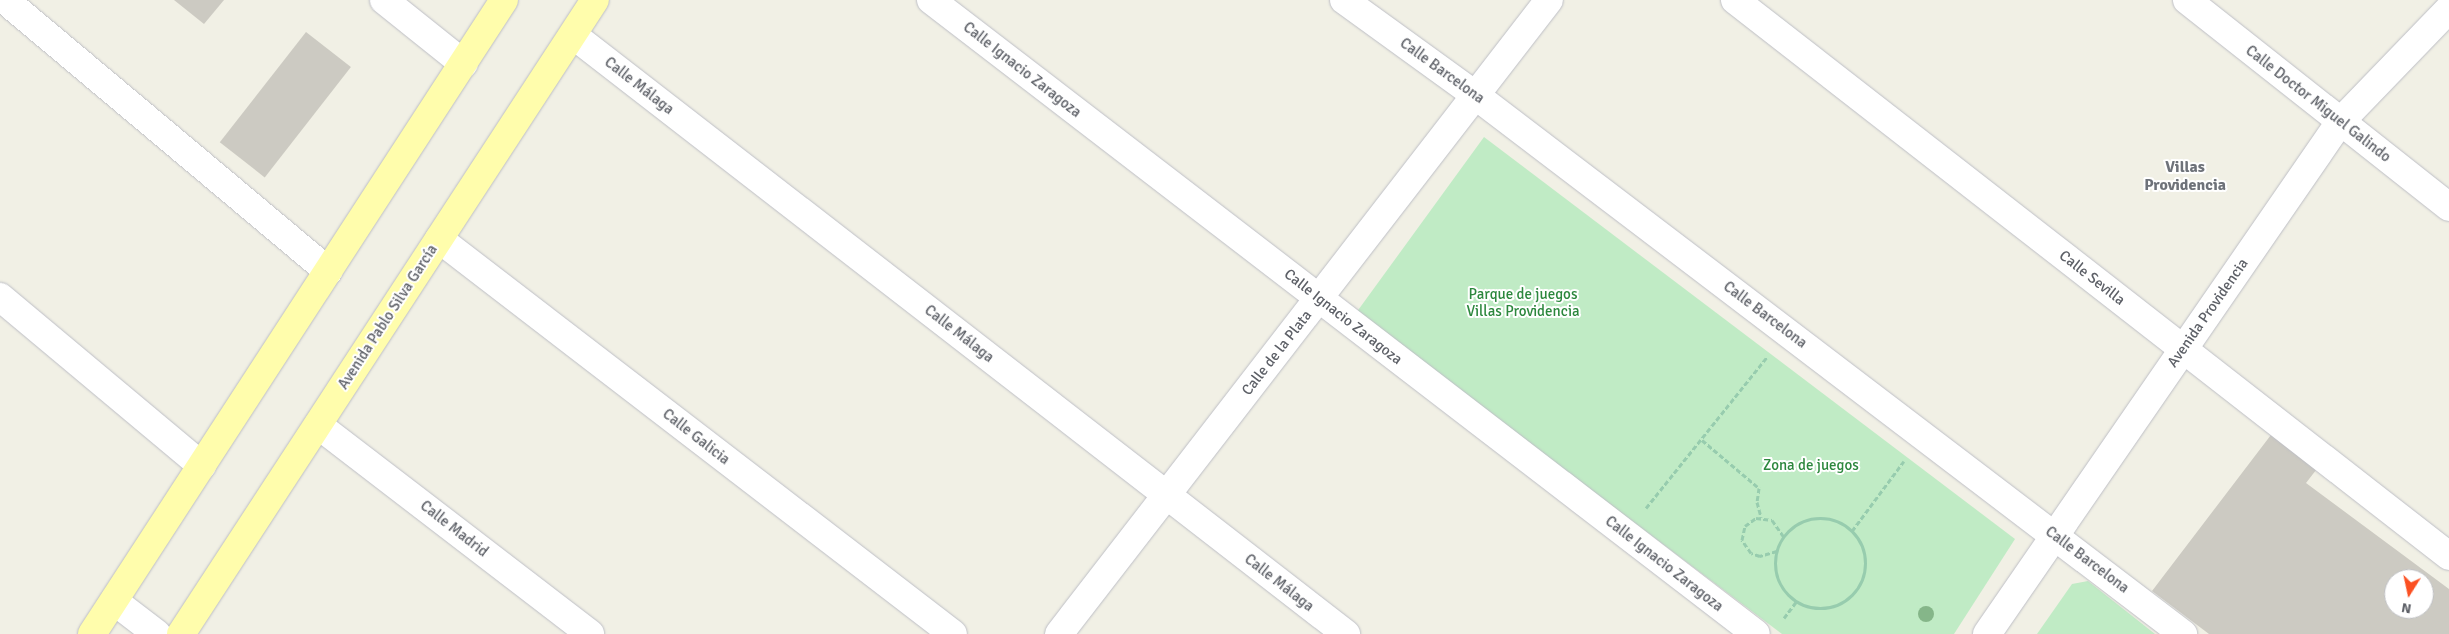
<!DOCTYPE html>
<html>
<head>
<meta charset="utf-8">
<style>
	body { margin:0 }
	#map { position:relative; width:2449px; height:634px; overflow:hidden; background:#f1f0e5; font-family:Signika,sans-serif }
	div>[style] { position:absolute }
	[style*='--x'] { left:calc(var(--x)*1px); top:calc(var(--y)*1px); width:calc(var(--w)*1px); rotate:calc(var(--a)*1deg) }
	.green>* { inset:0; background:#c0ebc5 }
	.building>* { inset:0; background:#cccac2; transform-origin:0 0 }
	.path>* { height:3px; margin-top:-1.5px; transform-origin:0; background:repeating-linear-gradient(90deg,#97ccae 0 5px,transparent 0 7.5px) }
	.path>.ring { margin:-1.5px; padding:0; box-sizing:content-box; background:none; border:3px solid #97ccae; border-radius:50% }
	.roads { filter:drop-shadow(0 0 1px #bdbec5) drop-shadow(0 0 1px #bdbec5) }
	.minor>* { height:28px; margin:-14px; padding:0 14px; transform-origin:14px; border-radius:14px; background:#fff }
	.primary>* { height:28px; margin:-14px; padding:0 14px; transform-origin:14px; border-radius:14px; background:#fffdac }
	.trees>* { width:16px; height:16px; margin:-8px; border-radius:50%; background:#85b689 }
	span { translate:-50% -50%; white-space:nowrap; text-align:center; line-height:1.15; -webkit-text-stroke:4px #fff; paint-order:stroke }
	.street-label { font-size:15px; color:#5d6067 }
	.park-label { font-size:15px; color:#2c873d }
	.neighbourhood-label { font-size:16px; color:#6e7279; font-weight:700 }
	.north { position:absolute; left:2384px; top:569px; width:50px; height:50px; box-sizing:border-box; background:#fff; border:1px solid #bebfc2; border-radius:50%; rotate:190deg; font-size:14px; font-weight:700; line-height:20px; text-align:center; color:#5d6067 }
	.north::after { content:''; display:block; margin:auto; width:18px; height:22px; background:#fb5022; clip-path:polygon(50% 0,100% 100%,50% 72%,0 100%) }
</style>
</head>
<body>
<div id="map">
	<div class="green">
		<div style="clip-path:polygon(1484px 137px,2015px 539px,1954px 634px,1782px 634px,1356px 313px)"></div>
		<div style="clip-path:polygon(2088px 581px,2155px 634px,2037px 634px,2072px 584px)"></div>
	</div>
	<div class="building">
		<div style="clip-path:polygon(174px 0,224px 0,204px 24px)"></div>
		<div style="left:306px;top:32px;width:57px;height:140px;rotate:38deg"></div>
		<div style="clip-path:polygon(evenodd,2277px 427px,2323px 461px,2306px 483px,2449px 589px,2449px 634px,2209px 634px,2152px 591px,2277px 427px,2394px 579px,2424px 579px,2424px 609px,2394px 609px,2394px 579px)"></div>
	</div>
	<div class="path">
		<div style="--x:1702;--y:440;--w:75;--a:40.1"></div>
		<div style="--x:1759;--y:488;--w:14;--a:98"></div>
		<div style="--x:1757;--y:502;--w:16;--a:75"></div>
		<div style="--x:1646;--y:508;--w:193;--a:-51.3"></div>
		<div class="ring" style="left:1775px;top:518px;width:87px;height:87px"></div>
		<div style="--x:1852;--y:531;--w:87;--a:-53.4"></div>
		<div style="--x:1777;--y:551;--w:18;--a:164"></div>
		<div style="--x:1760;--y:556;--w:9;--a:-162"></div>
		<div style="--x:1751;--y:553;--w:16;--a:-125"></div>
		<div style="--x:1742;--y:540;--w:14;--a:-78"></div>
		<div style="--x:1745;--y:526;--w:14;--a:-36"></div>
		<div style="--x:1756;--y:518;--w:16;--a:7"></div>
		<div style="--x:1772;--y:520;--w:21;--a:55"></div>
		<div style="--x:1784;--y:618;--w:20;--a:-53"></div>
	</div>
	<div class="roads">
		<div class="minor">
			<div style="--x:5;--y:0;--w:422;--a:40"></div>
			<div style="--x:384;--y:0;--w:102;--a:38.7"></div>
			<div style="--x:931;--y:0;--w:1040;--a:37.54"></div>
			<div style="--x:1344;--y:0;--w:162;--a:35.9"></div>
			<div style="--x:1475;--y:95;--w:890;--a:37.28"></div>
			<div style="--x:1735;--y:0;--w:905;--a:37.91"></div>
			<div style="--x:2187;--y:0;--w:334;--a:38.3"></div>
			<div style="--x:573;--y:35;--w:978;--a:37.77"></div>
			<div style="--x:439;--y:239;--w:648;--a:37.54"></div>
			<div style="--x:0;--y:297;--w:263;--a:39.9"></div>
			<div style="--x:318;--y:425;--w:343;--a:37.5"></div>
			<div style="--x:114;--y:601;--w:54;--a:37.5"></div>
			<div style="--x:1059;--y:634;--w:801;--a:-52.3"></div>
			<div style="--x:1987;--y:634;--w:622;--a:-55.42"></div>
			<div style="--x:2340;--y:122;--w:157;--a:-46"></div>
		</div>
		<div class="primary">
			<div style="--x:92;--y:634;--w:756;--a:-56.98"></div>
			<div style="--x:181;--y:634;--w:757;--a:-56.86"></div>
		</div>
	</div>
	<div class="trees">
		<div style="left:1926px;top:614px"></div>
	</div>
	<div class="street-label">
		<span style="left:1022px;top:70px;rotate:38deg">Calle Ignacio Zaragoza</span>
		<span style="left:1442px;top:71px;rotate:36deg">Calle Barcelona</span>
		<span style="left:639px;top:86px;rotate:38deg">Calle Málaga</span>
		<span style="left:2318px;top:104px;rotate:38deg">Calle Doctor Miguel Galindo</span>
		<span style="left:2092px;top:278px;rotate:38deg">Calle Sevilla</span>
		<span style="left:2208px;top:313px;rotate:-55deg">Avenida Providencia</span>
		<span style="left:1765px;top:315px;rotate:37deg">Calle Barcelona</span>
		<span style="left:388px;top:317px;rotate:-57deg">Avenida Pablo Silva García</span>
		<span style="left:1343px;top:317px;rotate:38deg">Calle Ignacio Zaragoza</span>
		<span style="left:959px;top:334px;rotate:38deg">Calle Málaga</span>
		<span style="left:1277px;top:353px;rotate:-52deg">Calle de la Plata</span>
		<span style="left:696px;top:437px;rotate:38deg">Calle Galicia</span>
		<span style="left:454px;top:529px;rotate:38deg">Calle Madrid</span>
		<span style="left:2087px;top:560px;rotate:37deg">Calle Barcelona</span>
		<span style="left:1664px;top:564px;rotate:38deg">Calle Ignacio Zaragoza</span>
		<span style="left:1279px;top:583px;rotate:38deg">Calle Málaga</span>
	</div>
	<div class="park-label">
		<span style="left:1523px;top:303px">Parque de juegos<br>Villas Providencia</span>
		<span style="left:1811px;top:466px">Zona de juegos</span>
	</div>
	<div class="neighbourhood-label">
		<span style="left:2185px;top:176px">Villas<br>Providencia</span>
	</div>
	<div class="north">N</div>
</div>
</body>
</html>
